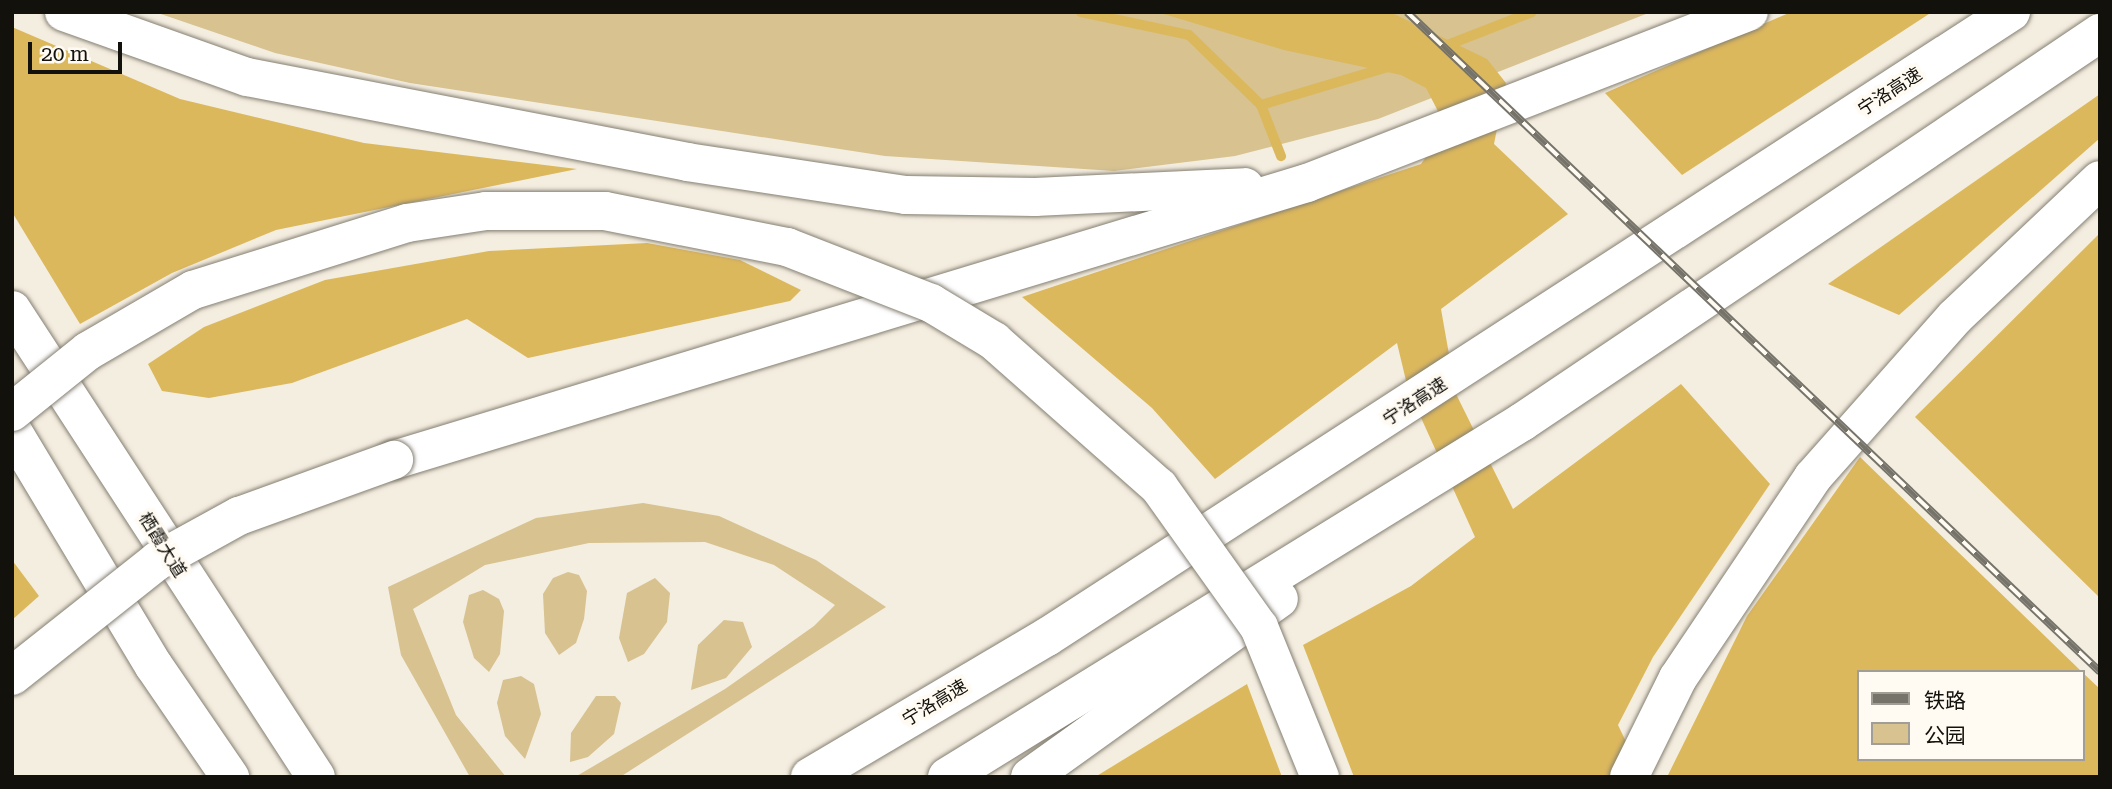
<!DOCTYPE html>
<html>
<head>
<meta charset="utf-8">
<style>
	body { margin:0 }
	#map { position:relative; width:2112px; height:789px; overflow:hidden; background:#f4eee0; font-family:"Roboto Serif","Noto Sans SC",serif }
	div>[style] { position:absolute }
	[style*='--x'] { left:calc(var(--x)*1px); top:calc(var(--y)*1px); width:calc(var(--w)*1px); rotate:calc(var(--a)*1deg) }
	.green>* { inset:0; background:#d7c290 }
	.forest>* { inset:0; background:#dcb85d }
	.stream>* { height:10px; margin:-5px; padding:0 5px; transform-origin:5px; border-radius:5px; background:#dcb85d }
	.roads { filter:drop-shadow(0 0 2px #847f72) drop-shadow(0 0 2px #847f72) }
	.highway>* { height:38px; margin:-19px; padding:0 19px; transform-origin:19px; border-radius:19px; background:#fff }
	.rail>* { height:8px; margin-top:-4px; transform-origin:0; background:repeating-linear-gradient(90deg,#fffbf3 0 16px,#76736a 0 32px); box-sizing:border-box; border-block:2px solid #76736a }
	.bridges { filter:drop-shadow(0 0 2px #847f72) drop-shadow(0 0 2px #847f72) }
	.highway-bridge>* { height:38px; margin:-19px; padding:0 19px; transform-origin:19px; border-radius:19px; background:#fff }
	span { translate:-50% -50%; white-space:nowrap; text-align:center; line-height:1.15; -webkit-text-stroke:7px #fffbf3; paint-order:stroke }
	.street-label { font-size:18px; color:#13110c }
	.frame { position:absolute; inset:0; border:14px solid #13110c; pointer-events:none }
	.legend { position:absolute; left:1857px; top:670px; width:228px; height:91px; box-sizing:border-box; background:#fffbf3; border:2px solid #a19d97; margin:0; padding:9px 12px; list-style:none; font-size:21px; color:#13110c }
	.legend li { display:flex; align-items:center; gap:14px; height:35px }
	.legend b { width:35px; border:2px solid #a19d97 }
	.scale { position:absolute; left:28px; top:42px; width:94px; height:32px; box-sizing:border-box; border:4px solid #13110c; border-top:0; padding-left:9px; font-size:21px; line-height:24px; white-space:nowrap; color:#13110c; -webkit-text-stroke:5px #fffbf3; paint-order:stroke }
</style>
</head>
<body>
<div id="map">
	<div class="green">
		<div style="clip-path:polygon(155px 12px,1651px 12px,1378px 119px,1235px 156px,1114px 171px,885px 156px,410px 83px,275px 53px)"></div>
		<div style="clip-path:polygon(643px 503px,719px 516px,816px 560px,886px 607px,620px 777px,575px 777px,725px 689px,814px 626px,835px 605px,774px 565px,705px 542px,589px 543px,485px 565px,413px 609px,456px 715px,506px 777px,470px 777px,401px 655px,388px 587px,536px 518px)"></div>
		<div style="clip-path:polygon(568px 572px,579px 575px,587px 591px,584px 619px,576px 643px,559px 655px,545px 633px,543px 594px,553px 578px)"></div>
		<div style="clip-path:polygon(655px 578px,670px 593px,667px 622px,644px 654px,628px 662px,619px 638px,627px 593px)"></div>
		<div style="clip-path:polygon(483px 590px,499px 599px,504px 611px,500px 654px,489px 672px,474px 658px,463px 622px,469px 595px)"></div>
		<div style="clip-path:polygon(724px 620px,743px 622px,752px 647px,726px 678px,691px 690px,698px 645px)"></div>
		<div style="clip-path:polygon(521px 676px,534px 684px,541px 714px,525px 759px,505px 736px,497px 703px,503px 680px)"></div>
		<div style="clip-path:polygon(596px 696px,615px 696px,621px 703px,614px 734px,588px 757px,570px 762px,571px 733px)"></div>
	</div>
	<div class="forest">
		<div style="clip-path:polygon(1157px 12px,1390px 12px,1487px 59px,1506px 83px,1494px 144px,1568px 214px,1441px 309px,1456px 394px,1513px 509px,1681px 384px,1770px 484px,1653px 657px,1618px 725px,1643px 777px,1354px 777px,1303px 645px,1411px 586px,1475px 537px,1408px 389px,1397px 343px,1215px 479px,1152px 408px,1022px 297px,1421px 164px,1433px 147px,1443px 121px,1426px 88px,1401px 75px,1284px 50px)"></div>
		<div style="clip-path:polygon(1791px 12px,1932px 12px,1682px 175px,1605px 93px)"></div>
		<div style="clip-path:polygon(12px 27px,180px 99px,364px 143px,577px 169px,276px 230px,172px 273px,80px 324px,12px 212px)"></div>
		<div style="clip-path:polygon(2100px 94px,2100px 138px,1899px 315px,1828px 284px)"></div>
		<div style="clip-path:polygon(2100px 233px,2100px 598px,1915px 417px)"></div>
		<div style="clip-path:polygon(647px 243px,740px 260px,801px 290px,790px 301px,528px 358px,467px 319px,292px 383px,209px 398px,162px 391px,148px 364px,204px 327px,325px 280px,489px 251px)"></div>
		<div style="clip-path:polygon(1860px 457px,2082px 672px,1858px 672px,1858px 759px,2082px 759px,2082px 672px,2100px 689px,2100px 777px,1667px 777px,1747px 616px)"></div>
		<div style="clip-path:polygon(12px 560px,39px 596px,12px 620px)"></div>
		<div style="clip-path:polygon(1247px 684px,1282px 777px,1095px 777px)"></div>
	</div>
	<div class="stream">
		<div style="--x:1081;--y:12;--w:110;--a:12"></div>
		<div style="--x:1189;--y:35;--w:100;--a:44.2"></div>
		<div style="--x:1261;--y:105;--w:55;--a:68.6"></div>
		<div style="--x:1445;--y:46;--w:93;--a:-21.3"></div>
		<div style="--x:1261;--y:105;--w:136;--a:-16.7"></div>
		<div style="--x:1297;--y:196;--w:171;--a:59.8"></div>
	</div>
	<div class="roads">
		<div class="highway">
			<div style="--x:64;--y:12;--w:194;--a:19.6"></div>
			<div style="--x:247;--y:77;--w:448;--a:10.9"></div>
			<div style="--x:687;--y:162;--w:221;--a:8.6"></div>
			<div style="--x:906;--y:195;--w:129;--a:0.9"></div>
			<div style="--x:1035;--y:197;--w:210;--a:-2.7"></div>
			<div style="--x:12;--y:310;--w:557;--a:56.94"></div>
			<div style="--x:12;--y:430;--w:275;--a:59"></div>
			<div style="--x:154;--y:666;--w:135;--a:55.6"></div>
			<div style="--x:394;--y:460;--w:954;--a:-16.88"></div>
			<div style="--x:1307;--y:183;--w:474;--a:-21.2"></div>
			<div style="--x:810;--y:777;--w:275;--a:-30.6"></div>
			<div style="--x:1047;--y:637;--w:1149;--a:-32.96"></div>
			<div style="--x:947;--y:777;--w:676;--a:-31.69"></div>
			<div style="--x:1522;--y:422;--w:697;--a:-33.94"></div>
			<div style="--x:1030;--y:777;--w:306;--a:-35.6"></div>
			<div style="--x:1629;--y:777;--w:110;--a:-63.7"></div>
			<div style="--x:1678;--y:678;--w:242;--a:-56.1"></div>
			<div style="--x:1813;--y:477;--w:214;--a:-48.4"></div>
			<div style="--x:1955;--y:317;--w:199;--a:-43.4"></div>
		</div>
	</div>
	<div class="rail">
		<div style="--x:1407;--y:12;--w:957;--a:43.6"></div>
	</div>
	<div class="bridges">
		<div class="highway-bridge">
			<div style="--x:12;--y:412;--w:97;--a:-38.8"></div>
			<div style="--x:88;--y:351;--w:121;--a:-30.2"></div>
			<div style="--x:193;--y:290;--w:224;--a:-17.4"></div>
			<div style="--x:407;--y:223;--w:80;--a:-8.6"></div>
			<div style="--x:486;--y:211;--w:119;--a:0"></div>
			<div style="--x:605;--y:211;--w:186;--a:11.2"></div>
			<div style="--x:787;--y:247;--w:155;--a:21.3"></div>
			<div style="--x:931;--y:303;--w:74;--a:31.1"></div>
			<div style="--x:994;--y:341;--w:220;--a:41.5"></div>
			<div style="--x:1159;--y:487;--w:172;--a:54.5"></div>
			<div style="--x:1259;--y:627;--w:162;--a:67.9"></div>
			<div style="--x:12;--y:676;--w:185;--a:-38.4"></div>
			<div style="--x:157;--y:561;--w:94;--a:-28.8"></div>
			<div style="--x:239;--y:516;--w:165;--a:-19.9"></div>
		</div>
	</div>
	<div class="street-label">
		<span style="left:1890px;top:92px;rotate:-33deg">宁洛高速</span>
		<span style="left:1415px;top:402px;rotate:-33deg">宁洛高速</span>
		<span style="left:162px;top:545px;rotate:58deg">栖霞大道</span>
		<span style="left:935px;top:703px;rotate:-31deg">宁洛高速</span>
	</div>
	<div class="frame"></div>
	<ul class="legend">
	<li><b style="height:9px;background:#76736a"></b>铁路</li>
	<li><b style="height:19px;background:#d7c290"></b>公园</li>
	</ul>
	<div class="scale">20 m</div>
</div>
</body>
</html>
